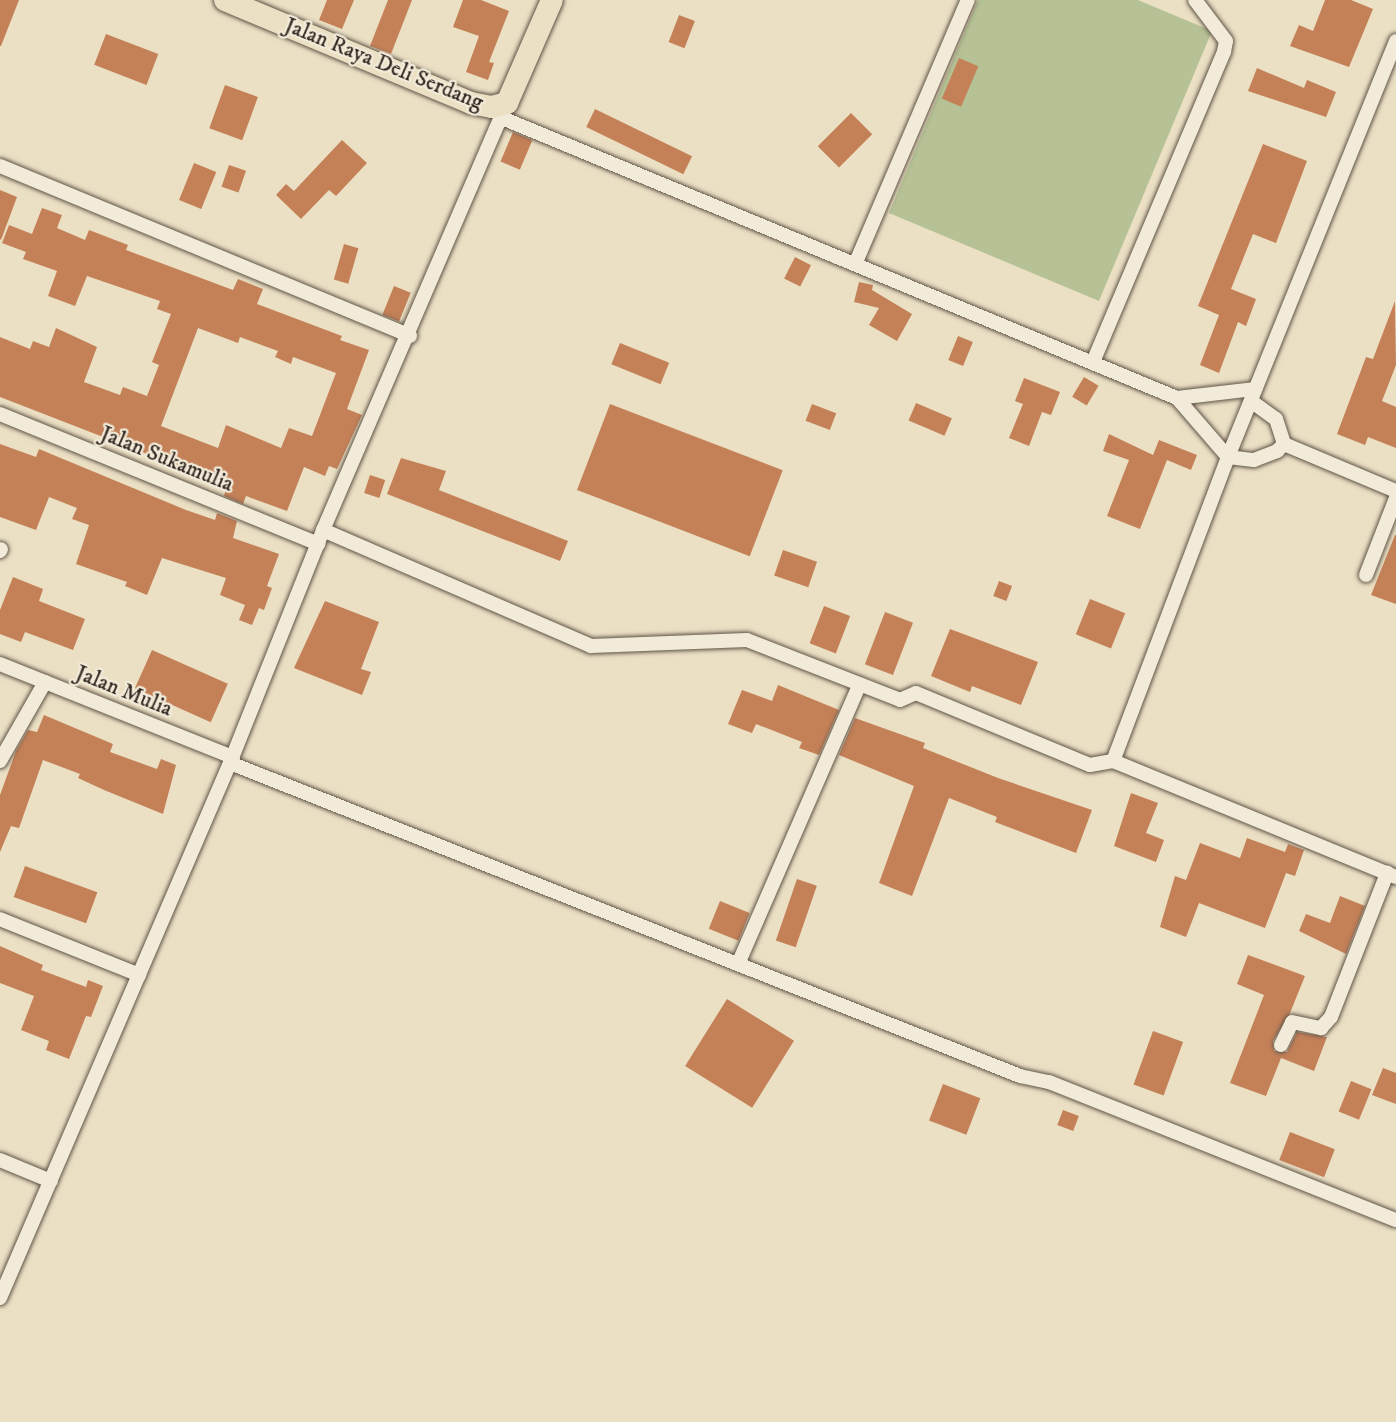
<!DOCTYPE html>
<html>
<head>
<meta charset="utf-8">
<style>
	body { margin:0 }
	#map { position:relative; width:1396px; height:1422px; overflow:hidden; background:#ebe0c4; font-family:"IM FELL DW Pica",serif }
	div>[style] { position:absolute }
	[style*='--x'] { left:calc(var(--x)*1px); top:calc(var(--y)*1px); width:calc(var(--w)*1px); rotate:calc(var(--a)*1deg) }
	.green>* { inset:0; background:#b6c295 }
	.building>* { inset:0; background:#c48158; transform-origin:0 0 }
	.roads { filter:drop-shadow(0 0 2px #605448) drop-shadow(0 0 2px #605448) }
	.street>* { height:14px; margin:-7px; padding:0 7px; transform-origin:7px; border-radius:7px; background:#f2ebd9 }
	.primary>* { height:22px; margin:-11px; padding:0 11px; transform-origin:11px; border-radius:11px; background:#ebe0c4 }
	span { translate:-50% -50%; white-space:nowrap; text-align:center; line-height:1.15; -webkit-text-stroke:4.5px #f2ebd9; paint-order:stroke }
	.street-label { font-size:22px; color:#31261f }
</style>
</head>
<body>
<div id="map">
	<div class="green">
		<div style="clip-path:polygon(978px 0,1138px 0,1212px 31px,1099px 301px,889px 213px)"></div>
	</div>
	<div class="building">
		<div style="clip-path:polygon(0 0,19px 0,1px 46px,0 46px)"></div>
		<div style="clip-path:polygon(327px 0,354px 0,342px 29px,319px 20px)"></div>
		<div style="clip-path:polygon(388px 0,412px 0,391px 54px,370px 46px)"></div>
		<div style="clip-path:polygon(463px 0,481px 0,509px 11px,489px 62px,494px 63px,488px 80px,466px 72px,479px 36px,453px 27px)"></div>
		<div style="clip-path:polygon(1325px 0,1351px 0,1373px 9px,1349px 67px,1290px 46px,1299px 25px,1313px 31px)"></div>
		<div style="left:679px;top:15px;width:17px;height:29px;rotate:21deg"></div>
		<div style="left:106px;top:34px;width:56px;height:33px;rotate:21deg"></div>
		<div style="left:959px;top:58px;width:21px;height:44px;rotate:23deg"></div>
		<div style="clip-path:polygon(1257px 68px,1304px 88px,1307px 80px,1336px 92px,1326px 117px,1248px 91px)"></div>
		<div style="left:225px;top:85px;width:35px;height:46px;rotate:20deg"></div>
		<div style="left:595px;top:109px;width:108px;height:20px;rotate:26deg"></div>
		<div style="left:851px;top:113px;width:30px;height:47px;rotate:45deg"></div>
		<div style="left:513px;top:132px;width:21px;height:32px;rotate:23deg"></div>
		<div style="clip-path:polygon(342px 140px,367px 163px,336px 196px,329px 190px,301px 219px,276px 195px,286px 184px,294px 191px)"></div>
		<div style="clip-path:polygon(1263px 144px,1307px 161px,1276px 243px,1253px 234px,1231px 289px,1256px 299px,1246px 326px,1238px 322px,1219px 373px,1200px 365px,1219px 315px,1198px 306px)"></div>
		<div style="left:194px;top:163px;width:24px;height:40px;rotate:22deg"></div>
		<div style="left:229px;top:165px;width:18px;height:23px;rotate:19deg"></div>
		<div style="clip-path:polygon(0 190px,17px 197px,1px 240px,0 239px)"></div>
		<div style="clip-path:polygon(evenodd,42px 208px,62px 215px,57px 228px,85px 240px,89px 230px,128px 245px,126px 250px,233px 290px,238px 279px,263px 289px,257px 304px,342px 336px,340px 340px,369px 350px,347px 409px,362px 415px,337px 469px,329px 466px,325px 476px,304px 467px,287px 511px,246px 496px,243px 504px,224px 496px,227px 485px,0 397px,0 337px,30px 349px,33px 341px,49px 347px,56px 328px,97px 347px,84px 382px,120px 395px,123px 387px,147px 396px,159px 365px,152px 362px,171px 314px,157px 309px,160px 301px,87px 276px,75px 306px,48px 296px,57px 271px,23px 259px,26px 252px,2px 243px,9px 225px,32px 234px,42px 208px,198px 328px,238px 343px,240px 337px,278px 351px,275px 357px,291px 364px,293px 357px,336px 373px,312px 436px,289px 428px,281px 448px,226px 425px,218px 448px,161px 426px,198px 328px)"></div>
		<div style="left:344px;top:244px;width:15px;height:37px;rotate:16deg"></div>
		<div style="left:795px;top:257px;width:18px;height:24px;rotate:27deg"></div>
		<div style="clip-path:polygon(859px 282px,873px 285px,872px 290px,912px 314px,897px 341px,869px 325px,879px 308px,854px 302px)"></div>
		<div style="left:394px;top:286px;width:18px;height:31px;rotate:22deg"></div>
		<div style="clip-path:polygon(1395px 301px,1396px 365px,1382px 401px,1396px 407px,1396px 448px,1368px 437px,1365px 445px,1337px 434px,1366px 357px,1373px 359px)"></div>
		<div style="left:958px;top:336px;width:16px;height:26px;rotate:22deg"></div>
		<div style="left:620px;top:343px;width:53px;height:23px;rotate:22deg"></div>
		<div style="left:1084px;top:377px;width:17px;height:23px;rotate:31deg"></div>
		<div style="clip-path:polygon(1024px 378px,1060px 392px,1051px 415px,1042px 412px,1029px 446px,1009px 438px,1023px 404px,1015px 401px)"></div>
		<div style="left:916px;top:403px;width:39px;height:19px;rotate:23deg"></div>
		<div style="left:610px;top:404px;width:185px;height:92px;rotate:21deg"></div>
		<div style="left:812px;top:404px;width:26px;height:18px;rotate:21deg"></div>
		<div style="clip-path:polygon(1109px 434px,1153px 455px,1159px 440px,1197px 455px,1191px 470px,1167px 460px,1140px 529px,1107px 516px,1129px 460px,1103px 451px)"></div>
		<div style="clip-path:polygon(0 444px,36px 457px,39px 449px,186px 510px,215px 520px,217px 513px,237px 521px,233px 538px,279px 554px,267px 586px,272px 588px,264px 610px,259px 608px,252px 625px,239px 620px,245px 605px,220px 595px,226px 578px,162px 558px,147px 595px,125px 586px,127px 582px,76px 564px,89px 525px,72px 519px,77px 508px,49px 497px,36px 530px,0 517px)"></div>
		<div style="clip-path:polygon(401px 458px,446px 471px,439px 490px,568px 541px,560px 561px,387px 494px)"></div>
		<div style="left:370px;top:475px;width:16px;height:19px;rotate:18deg"></div>
		<div style="clip-path:polygon(1395px 535px,1396px 535px,1396px 604px,1371px 595px)"></div>
		<div style="left:783px;top:550px;width:36px;height:27px;rotate:19deg"></div>
		<div style="clip-path:polygon(13px 577px,43px 589px,39px 601px,85px 619px,73px 650px,25px 632px,21px 642px,0 634px,0 610px)"></div>
		<div style="left:999px;top:581px;width:14px;height:16px;rotate:21deg"></div>
		<div style="left:1090px;top:599px;width:38px;height:38px;rotate:22deg"></div>
		<div style="clip-path:polygon(325px 601px,379px 622px,361px 669px,371px 672px,362px 695px,294px 668px)"></div>
		<div style="left:824px;top:606px;width:28px;height:40px;rotate:21deg"></div>
		<div style="left:885px;top:612px;width:30px;height:56px;rotate:21deg"></div>
		<div style="clip-path:polygon(950px 629px,1038px 662px,1021px 705px,972px 686px,970px 692px,931px 676px)"></div>
		<div style="left:152px;top:650px;width:83px;height:42px;rotate:24deg"></div>
		<div style="clip-path:polygon(778px 685px,839px 710px,819px 755px,799px 748px,802px 742px,756px 724px,752px 733px,728px 724px,742px 690px,772px 701px)"></div>
		<div style="clip-path:polygon(44px 715px,113px 744px,110px 752px,157px 769px,161px 759px,176px 765px,163px 814px,104px 790px,78px 778px,80px 774px,43px 760px,19px 828px,11px 826px,0 852px,0 795px,16px 751px,28px 730px,37px 732px)"></div>
		<div style="clip-path:polygon(855px 718px,925px 743px,923px 748px,998px 778px,1092px 810px,1076px 853px,995px 822px,997px 817px,949px 798px,912px 896px,879px 883px,914px 786px,839px 755px)"></div>
		<div style="clip-path:polygon(1131px 793px,1158px 803px,1146px 833px,1164px 840px,1156px 862px,1114px 846px)"></div>
		<div style="clip-path:polygon(1247px 838px,1285px 852px,1288px 844px,1304px 850px,1295px 876px,1286px 873px,1265px 928px,1199px 903px,1186px 937px,1160px 927px,1175px 876px,1186px 880px,1200px 843px,1240px 858px)"></div>
		<div style="left:25px;top:866px;width:77px;height:33px;rotate:20deg"></div>
		<div style="left:797px;top:879px;width:21px;height:65px;rotate:19deg"></div>
		<div style="clip-path:polygon(1340px 896px,1365px 906px,1346px 954px,1299px 931px,1306px 914px,1330px 923px)"></div>
		<div style="left:720px;top:901px;width:32px;height:30px;rotate:22deg"></div>
		<div style="clip-path:polygon(0 946px,43px 965px,41px 970px,86px 987px,88px 980px,103px 986px,91px 1017px,86px 1016px,69px 1059px,46px 1050px,49px 1041px,21px 1030px,34px 996px,0 983px)"></div>
		<div style="clip-path:polygon(1248px 955px,1305px 976px,1290px 1013px,1273px 1041px,1274px 1051px,1287px 1052px,1297px 1032px,1327px 1037px,1314px 1071px,1281px 1058px,1266px 1096px,1230px 1083px,1264px 995px,1237px 984px)"></div>
		<div style="left:727px;top:999px;width:79px;height:79px;rotate:32deg"></div>
		<div style="left:1153px;top:1031px;width:32px;height:57px;rotate:20deg"></div>
		<div style="clip-path:polygon(1383px 1068px,1396px 1073px,1396px 1104px,1372px 1095px)"></div>
		<div style="left:1351px;top:1081px;width:22px;height:33px;rotate:22deg"></div>
		<div style="left:943px;top:1084px;width:40px;height:39px;rotate:21deg"></div>
		<div style="left:1063px;top:1110px;width:17px;height:16px;rotate:21deg"></div>
		<div style="left:1290px;top:1132px;width:48px;height:30px;rotate:21deg"></div>
	</div>
	<div class="roads">
		<div class="street">
			<div style="--x:1396;--y:41;--w:449;--a:112"></div>
			<div style="--x:1228;--y:457;--w:325;--a:110.7"></div>
			<div style="--x:1113;--y:761;--w:306;--a:22.3"></div>
			<div style="--x:502;--y:118;--w:731;--a:22.53"></div>
			<div style="--x:1177;--y:398;--w:78;--a:49.2"></div>
			<div style="--x:1228;--y:457;--w:26;--a:7"></div>
			<div style="--x:1254;--y:460;--w:25;--a:-21"></div>
			<div style="--x:1277;--y:451;--w:10;--a:-45"></div>
			<div style="--x:0;--y:166;--w:444;--a:22.5"></div>
			<div style="--x:856;--y:262;--w:285;--a:-66.9"></div>
			<div style="--x:1093;--y:362;--w:337;--a:-67.1"></div>
			<div style="--x:1224;--y:52;--w:11;--a:-80"></div>
			<div style="--x:1226;--y:41;--w:51;--a:-127.1"></div>
			<div style="--x:1177;--y:398;--w:79;--a:-6.6"></div>
			<div style="--x:1251;--y:401;--w:31;--a:36"></div>
			<div style="--x:1276;--y:419;--w:26;--a:72"></div>
			<div style="--x:0;--y:414;--w:344;--a:22.2"></div>
			<div style="--x:1284;--y:444;--w:121;--a:22.8"></div>
			<div style="--x:323;--y:530;--w:292;--a:23.4"></div>
			<div style="--x:591;--y:646;--w:156;--a:-2.2"></div>
			<div style="--x:747;--y:640;--w:164;--a:21.4"></div>
			<div style="--x:900;--y:700;--w:17;--a:-24"></div>
			<div style="--x:916;--y:693;--w:188;--a:22.5"></div>
			<div style="--x:1090;--y:765;--w:23;--a:-10"></div>
			<div style="--x:0;--y:551;--w:2;--a:-63"></div>
			<div style="--x:1366;--y:575;--w:83;--a:-68.7"></div>
			<div style="--x:0;--y:664;--w:251;--a:21.8"></div>
			<div style="--x:0;--y:761;--w:91;--a:-60.3"></div>
			<div style="--x:230;--y:763;--w:850;--a:21.61"></div>
			<div style="--x:1020;--y:1076;--w:30;--a:12"></div>
			<div style="--x:1049;--y:1082;--w:373;--a:21.7"></div>
			<div style="--x:0;--y:919;--w:150;--a:21.9"></div>
			<div style="--x:738;--y:964;--w:305;--a:-66.5"></div>
			<div style="--x:1281;--y:1045;--w:25;--a:-64"></div>
			<div style="--x:1292;--y:1022;--w:30;--a:12"></div>
			<div style="--x:1321;--y:1028;--w:15;--a:-48"></div>
			<div style="--x:1331;--y:1017;--w:155;--a:-68.7"></div>
			<div style="--x:0;--y:1160;--w:55;--a:22.4"></div>
			<div style="--x:0;--y:1298;--w:582;--a:-66.74"></div>
			<div style="--x:230;--y:763;--w:251;--a:-68.2"></div>
			<div style="--x:323;--y:530;--w:465;--a:-66.7"></div>
		</div>
		<div class="primary">
			<div style="--x:225;--y:0;--w:267;--a:22.7"></div>
			<div style="--x:471;--y:103;--w:21;--a:11"></div>
			<div style="--x:492;--y:107;--w:16;--a:-15"></div>
			<div style="--x:507;--y:103;--w:112;--a:-66.4"></div>
		</div>
	</div>
	<div class="street-label">
		<span style="left:384px;top:64px;rotate:22deg">Jalan Raya Deli Serdang</span>
		<span style="left:167px;top:459px;rotate:22deg">Jalan Sukamulia</span>
		<span style="left:124px;top:691px;rotate:22deg">Jalan Mulia</span>
	</div>
</div>
</body>
</html>
